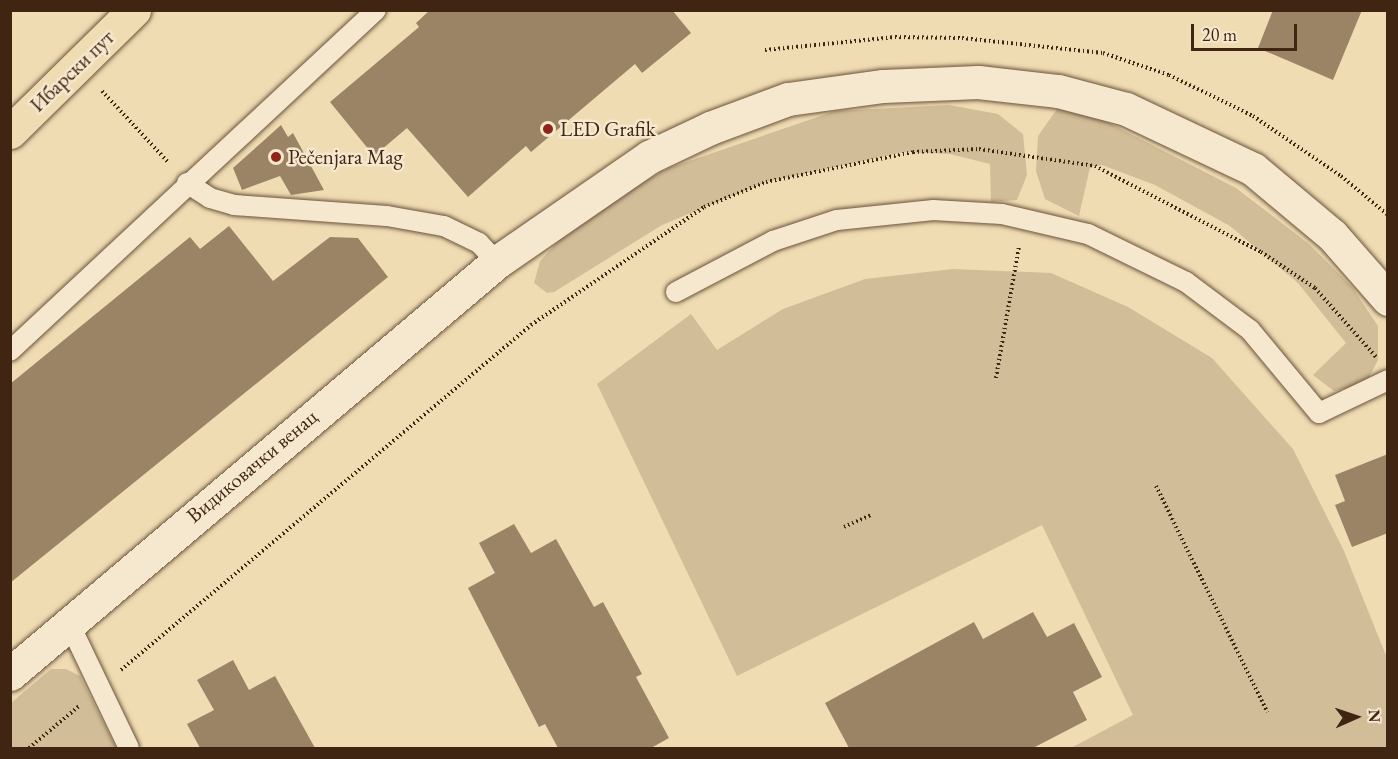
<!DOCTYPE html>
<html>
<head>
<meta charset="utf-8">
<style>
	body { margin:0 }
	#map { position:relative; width:1398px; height:759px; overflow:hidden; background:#efdcb3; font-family:"EB Garamond",serif }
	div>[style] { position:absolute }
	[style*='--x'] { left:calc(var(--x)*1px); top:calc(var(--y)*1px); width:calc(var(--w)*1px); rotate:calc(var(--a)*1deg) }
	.green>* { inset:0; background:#d1bd98 }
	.building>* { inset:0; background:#9b8466 }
	.path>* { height:4px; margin-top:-2px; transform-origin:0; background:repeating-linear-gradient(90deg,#412513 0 1.5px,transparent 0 4.5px) }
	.roads { filter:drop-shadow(0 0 2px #6c533b) drop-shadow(0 0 2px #6c533b) }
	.lane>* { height:20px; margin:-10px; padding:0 10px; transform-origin:10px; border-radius:10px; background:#f5e8ce }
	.street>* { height:33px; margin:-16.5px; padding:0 16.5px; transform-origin:16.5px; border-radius:16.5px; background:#f5e8ce }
	.primary>* { height:33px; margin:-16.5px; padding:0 16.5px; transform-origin:16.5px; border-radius:16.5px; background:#efdcb3 }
	.dots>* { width:16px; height:16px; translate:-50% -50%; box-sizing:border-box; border:3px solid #f5e8ce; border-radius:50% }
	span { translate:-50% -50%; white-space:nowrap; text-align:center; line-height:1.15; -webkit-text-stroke:5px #f5e8ce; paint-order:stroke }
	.street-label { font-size:21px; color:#412513 }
	.poi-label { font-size:21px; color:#412513 }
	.left { translate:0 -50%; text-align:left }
	.frame { position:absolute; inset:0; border:12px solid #412513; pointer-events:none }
	.north { position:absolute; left:1326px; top:687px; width:60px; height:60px; -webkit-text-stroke:4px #f5e8ce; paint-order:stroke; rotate:87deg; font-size:16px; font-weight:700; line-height:24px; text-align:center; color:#412513 }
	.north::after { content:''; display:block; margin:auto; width:21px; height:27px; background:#412513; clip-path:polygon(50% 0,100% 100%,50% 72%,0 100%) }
	.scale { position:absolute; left:1191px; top:24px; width:106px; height:27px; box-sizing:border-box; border:3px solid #412513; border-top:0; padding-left:8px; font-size:18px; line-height:21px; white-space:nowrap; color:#412513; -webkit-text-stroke:4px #f5e8ce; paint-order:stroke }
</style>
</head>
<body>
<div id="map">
	<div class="green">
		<div style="clip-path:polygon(949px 105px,998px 114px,1023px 134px,1027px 175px,1017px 200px,991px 202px,990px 164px,950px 154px,904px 152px,766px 182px,662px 225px,554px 292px,547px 293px,534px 283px,540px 261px,564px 235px,608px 201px,669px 168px,835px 111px)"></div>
		<div style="clip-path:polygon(1057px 109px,1082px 109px,1236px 188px,1309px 244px,1352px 287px,1378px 326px,1378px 360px,1366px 383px,1334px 391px,1313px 375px,1346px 343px,1298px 283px,1230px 226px,1155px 185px,1102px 165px,1090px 167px,1079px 216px,1045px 199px,1036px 171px,1038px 136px)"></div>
		<div style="clip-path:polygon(953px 269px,1051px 273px,1128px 307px,1212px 358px,1293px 449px,1344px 551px,1387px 658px,1387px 748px,1071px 748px,1133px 715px,1042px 525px,737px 676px,597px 384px,691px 314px,717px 350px,783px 309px,865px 279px)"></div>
		<div style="clip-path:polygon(51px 669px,66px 669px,80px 676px,116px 748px,11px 748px,11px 703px)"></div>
	</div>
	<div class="building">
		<div style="clip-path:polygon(430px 10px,672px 10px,691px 33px,642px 73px,635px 64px,531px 152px,526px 146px,468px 197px,407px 128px,374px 156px,330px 102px,419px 27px,416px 23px)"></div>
		<div style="clip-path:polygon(1273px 10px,1362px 10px,1333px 80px,1258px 48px)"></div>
		<div style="clip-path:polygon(281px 125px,288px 137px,293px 133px,324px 190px,291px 195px,280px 176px,242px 190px,233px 168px)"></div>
		<div style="clip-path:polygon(229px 226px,273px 281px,330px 237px,358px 238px,388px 277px,10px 583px,10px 384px,190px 237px,200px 249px)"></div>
		<div style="clip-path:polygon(1388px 454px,1388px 533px,1352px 547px,1335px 505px,1345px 501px,1335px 475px)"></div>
		<div style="clip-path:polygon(514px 524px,531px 553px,556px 539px,594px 607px,603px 602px,642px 674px,636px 677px,669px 738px,651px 748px,558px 748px,545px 724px,539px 727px,468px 588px,495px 573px,479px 543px)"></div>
		<div style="clip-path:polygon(1033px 612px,1047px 637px,1074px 623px,1102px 677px,1073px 692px,1087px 720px,1033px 748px,849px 748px,825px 703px,974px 622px,983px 639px)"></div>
		<div style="clip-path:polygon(233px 660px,249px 690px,275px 676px,315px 748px,200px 748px,187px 724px,214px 710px,197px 680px)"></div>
	</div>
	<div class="path">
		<div style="--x:765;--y:50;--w:131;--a:-5.7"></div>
		<div style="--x:895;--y:37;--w:67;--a:0.9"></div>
		<div style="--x:962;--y:38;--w:142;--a:6.1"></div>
		<div style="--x:1103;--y:53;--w:70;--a:18.4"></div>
		<div style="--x:1169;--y:75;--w:93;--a:26"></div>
		<div style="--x:1253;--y:116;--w:107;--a:34.3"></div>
		<div style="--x:1341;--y:176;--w:61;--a:39.7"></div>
		<div style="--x:102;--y:91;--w:97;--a:47.1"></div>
		<div style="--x:996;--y:378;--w:134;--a:-80.1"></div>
		<div style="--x:1156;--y:486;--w:252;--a:63.8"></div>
		<div style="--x:844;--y:527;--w:30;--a:-24"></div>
		<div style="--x:121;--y:670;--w:536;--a:-40.08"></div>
		<div style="--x:531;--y:325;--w:209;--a:-34.3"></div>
		<div style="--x:704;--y:207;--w:67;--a:-22"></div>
		<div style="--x:766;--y:182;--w:150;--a:-11.5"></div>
		<div style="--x:913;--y:152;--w:66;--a:-2.6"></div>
		<div style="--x:979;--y:149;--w:117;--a:8.3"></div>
		<div style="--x:1095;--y:166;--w:187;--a:27.4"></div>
		<div style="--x:1261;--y:252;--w:65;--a:33.7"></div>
		<div style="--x:1315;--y:288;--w:92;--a:48.5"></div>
		<div style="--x:29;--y:748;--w:65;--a:-40"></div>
	</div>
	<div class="roads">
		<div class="lane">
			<div style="--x:187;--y:183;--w:27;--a:33"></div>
			<div style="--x:210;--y:198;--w:25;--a:16"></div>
			<div style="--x:234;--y:205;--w:153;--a:4.1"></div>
			<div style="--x:387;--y:216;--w:58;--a:10"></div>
			<div style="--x:444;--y:226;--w:39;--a:26"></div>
			<div style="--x:479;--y:243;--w:26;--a:47"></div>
			<div style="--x:676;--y:292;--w:110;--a:-27.7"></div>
			<div style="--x:773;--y:241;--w:67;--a:-18.2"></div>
			<div style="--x:837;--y:220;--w:97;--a:-5.9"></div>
			<div style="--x:933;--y:210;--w:69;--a:3.3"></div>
			<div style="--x:1002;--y:214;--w:88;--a:13.1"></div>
			<div style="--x:1088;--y:234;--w:109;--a:26.1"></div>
			<div style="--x:1186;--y:282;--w:80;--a:36.9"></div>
			<div style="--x:1250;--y:330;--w:108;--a:50.3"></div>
			<div style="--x:1319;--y:413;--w:76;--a:-25.6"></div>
			<div style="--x:10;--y:351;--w:500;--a:-42.97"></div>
			<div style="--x:70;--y:625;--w:136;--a:64.4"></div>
		</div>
		<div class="street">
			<div style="--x:10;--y:674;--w:638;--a:-40.23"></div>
			<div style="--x:497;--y:262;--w:185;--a:-34.6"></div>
			<div style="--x:649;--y:157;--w:68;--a:-25.4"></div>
			<div style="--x:710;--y:128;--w:83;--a:-20.4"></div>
			<div style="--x:788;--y:99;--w:96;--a:-7.8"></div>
			<div style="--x:883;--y:86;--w:95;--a:-2.4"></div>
			<div style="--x:978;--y:82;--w:81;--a:6.4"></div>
			<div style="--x:1058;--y:91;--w:70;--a:14.8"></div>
			<div style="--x:1126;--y:109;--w:140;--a:25.3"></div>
			<div style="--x:1253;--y:169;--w:103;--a:39.9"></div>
			<div style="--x:1332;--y:235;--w:85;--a:48.8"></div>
		</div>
		<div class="primary">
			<div style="--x:10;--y:132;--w:174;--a:-44.5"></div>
		</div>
	</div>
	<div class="dots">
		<div style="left:548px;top:129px;background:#8f2418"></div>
		<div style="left:276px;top:157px;background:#8f2418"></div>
	</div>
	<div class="street-label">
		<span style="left:72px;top:71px;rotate:-44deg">Ибарски пут</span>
		<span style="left:252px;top:466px;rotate:-40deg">Видиковачки венац</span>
	</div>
	<div class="poi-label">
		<span class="left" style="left:560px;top:129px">LED Grafik</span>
		<span class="left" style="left:288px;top:157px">Pečenjara Mag</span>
	</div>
	<div class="frame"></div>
	<div class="north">N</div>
	<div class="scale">20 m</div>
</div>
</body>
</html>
